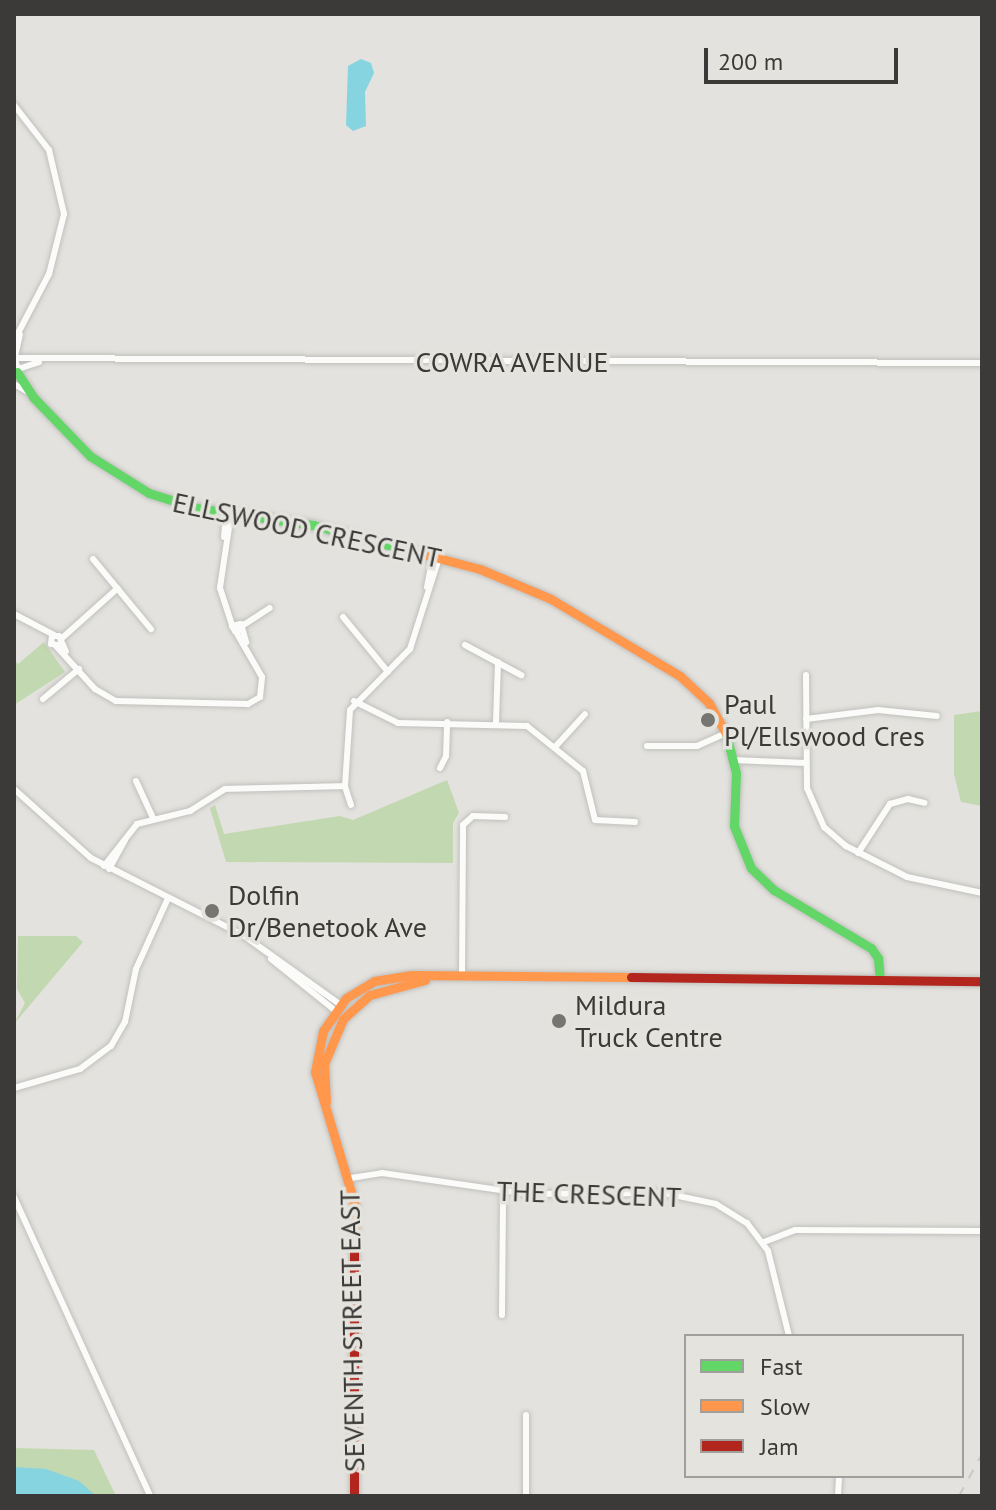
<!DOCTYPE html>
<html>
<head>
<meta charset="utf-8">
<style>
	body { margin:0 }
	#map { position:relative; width:996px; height:1510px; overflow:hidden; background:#e3e2de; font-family:"PT Sans",sans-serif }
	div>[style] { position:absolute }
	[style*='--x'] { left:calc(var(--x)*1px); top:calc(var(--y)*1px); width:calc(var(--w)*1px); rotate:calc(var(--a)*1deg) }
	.green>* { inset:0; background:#c2d8b0 }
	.water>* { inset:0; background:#87d4e1 }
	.roads { filter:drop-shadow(0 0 2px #c1c0bd) drop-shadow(0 0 2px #c1c0bd) }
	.street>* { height:6px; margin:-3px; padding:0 3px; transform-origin:3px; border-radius:3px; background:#fbfbfa }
	.fast>* { height:9px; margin:-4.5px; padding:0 4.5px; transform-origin:4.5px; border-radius:4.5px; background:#63d668 }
	.slow>* { height:9px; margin:-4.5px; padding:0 4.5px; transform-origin:4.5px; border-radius:4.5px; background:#ff974d }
	.jam>* { height:9px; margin:-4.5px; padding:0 4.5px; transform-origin:4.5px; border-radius:4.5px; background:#b3261e }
	.rail>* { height:2px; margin-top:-1px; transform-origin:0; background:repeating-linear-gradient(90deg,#c8c8c6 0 10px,transparent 0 20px) }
	.dots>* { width:22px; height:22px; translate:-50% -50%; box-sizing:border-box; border:4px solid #e4e3dd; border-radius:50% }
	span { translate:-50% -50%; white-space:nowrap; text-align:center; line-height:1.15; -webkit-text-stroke:7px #e4e3dd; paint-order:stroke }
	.street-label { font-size:28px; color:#3b3a38 }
	.poi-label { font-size:28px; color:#3b3a38 }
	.left { translate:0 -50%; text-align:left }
	.frame { position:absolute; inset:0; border:16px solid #3b3a38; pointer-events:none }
	.legend { position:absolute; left:684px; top:1334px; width:280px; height:144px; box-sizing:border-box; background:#e4e3dd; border:2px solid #a09f9b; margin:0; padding:10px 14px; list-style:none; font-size:24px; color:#3b3a38 }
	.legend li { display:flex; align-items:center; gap:16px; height:40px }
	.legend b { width:40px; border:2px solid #a09f9b }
	.scale { position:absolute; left:704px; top:48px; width:194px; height:36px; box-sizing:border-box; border:4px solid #3b3a38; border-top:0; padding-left:10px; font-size:24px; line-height:28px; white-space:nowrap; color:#3b3a38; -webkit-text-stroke:6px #e4e3dd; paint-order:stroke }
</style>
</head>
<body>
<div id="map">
	<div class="green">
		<div style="clip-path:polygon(44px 642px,65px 672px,14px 705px,14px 660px,18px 664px)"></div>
		<div style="clip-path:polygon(982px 711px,982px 806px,961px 802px,954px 774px,954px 715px)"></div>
		<div style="clip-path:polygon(447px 780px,459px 813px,453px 823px,453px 863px,226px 862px,210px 808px,215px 805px,224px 834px,340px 816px,353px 820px)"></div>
		<div style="clip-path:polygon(18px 936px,76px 936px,83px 942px,14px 1024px,25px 1003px,17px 989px)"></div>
		<div style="clip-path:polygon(14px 1448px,94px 1450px,116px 1496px,14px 1496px)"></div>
	</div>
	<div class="water">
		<div style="clip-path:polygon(361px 59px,371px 63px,374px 73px,365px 92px,366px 126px,353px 131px,346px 125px,348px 66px)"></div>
		<div style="clip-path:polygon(14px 1467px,46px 1469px,79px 1481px,96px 1496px,14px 1496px)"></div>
	</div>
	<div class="roads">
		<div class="street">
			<div style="--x:14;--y:105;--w:57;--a:52.1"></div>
			<div style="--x:49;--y:150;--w:66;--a:76.8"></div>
			<div style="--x:64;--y:214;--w:62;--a:104"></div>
			<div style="--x:49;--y:274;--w:76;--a:117.6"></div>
			<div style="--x:14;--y:356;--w:14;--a:73"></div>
			<div style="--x:18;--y:369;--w:22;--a:-18"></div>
			<div style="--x:15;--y:356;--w:22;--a:-77"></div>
			<div style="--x:17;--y:358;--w:965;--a:0.3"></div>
			<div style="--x:14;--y:384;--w:14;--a:30"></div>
			<div style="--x:231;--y:514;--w:75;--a:98.5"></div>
			<div style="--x:220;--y:588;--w:40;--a:72"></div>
			<div style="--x:224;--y:537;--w:24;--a:-85"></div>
			<div style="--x:93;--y:559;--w:91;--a:50.4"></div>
			<div style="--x:427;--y:587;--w:32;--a:-79"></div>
			<div style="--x:14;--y:614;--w:45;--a:27.7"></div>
			<div style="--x:343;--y:617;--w:71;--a:50.7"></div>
			<div style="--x:242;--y:626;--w:33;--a:-33"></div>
			<div style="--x:242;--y:630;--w:7;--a:172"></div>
			<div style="--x:235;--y:631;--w:6;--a:-121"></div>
			<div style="--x:232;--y:626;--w:9;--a:-13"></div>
			<div style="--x:241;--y:624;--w:19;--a:74"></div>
			<div style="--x:61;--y:639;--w:76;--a:-41.8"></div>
			<div style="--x:58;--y:645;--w:7;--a:-172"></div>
			<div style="--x:51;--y:644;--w:8;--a:-83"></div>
			<div style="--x:52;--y:636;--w:7;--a:0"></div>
			<div style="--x:59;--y:636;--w:17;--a:66"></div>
			<div style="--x:465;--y:645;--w:64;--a:28.2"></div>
			<div style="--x:56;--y:646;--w:58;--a:47.8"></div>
			<div style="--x:95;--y:689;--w:24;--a:30"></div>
			<div style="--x:116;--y:701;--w:132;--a:1.3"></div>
			<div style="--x:248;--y:704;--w:14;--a:-30"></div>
			<div style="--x:260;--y:697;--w:20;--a:-84"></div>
			<div style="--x:262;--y:677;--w:52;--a:-120"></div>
			<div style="--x:806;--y:675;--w:113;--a:89.5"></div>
			<div style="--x:807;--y:788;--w:43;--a:66.4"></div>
			<div style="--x:824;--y:827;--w:29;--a:41"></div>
			<div style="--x:846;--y:846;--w:68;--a:26.9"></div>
			<div style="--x:907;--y:877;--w:77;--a:12"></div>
			<div style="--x:43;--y:699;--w:47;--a:-39.8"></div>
			<div style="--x:354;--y:701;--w:49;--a:26.6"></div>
			<div style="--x:398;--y:723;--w:129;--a:1.3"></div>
			<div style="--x:527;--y:726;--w:72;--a:38.8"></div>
			<div style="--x:583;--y:771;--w:50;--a:76.2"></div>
			<div style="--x:595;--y:820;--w:40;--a:2.9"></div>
			<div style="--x:806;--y:719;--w:73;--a:-7.1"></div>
			<div style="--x:878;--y:710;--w:59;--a:5.8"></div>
			<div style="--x:496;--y:722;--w:60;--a:-88.1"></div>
			<div style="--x:556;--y:746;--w:43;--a:-47.8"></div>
			<div style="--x:647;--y:746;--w:50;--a:0"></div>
			<div style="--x:697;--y:746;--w:32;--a:-24"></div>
			<div style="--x:733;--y:760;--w:73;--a:2.4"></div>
			<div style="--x:440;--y:768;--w:13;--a:-63"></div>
			<div style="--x:446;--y:756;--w:34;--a:-88"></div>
			<div style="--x:136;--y:781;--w:41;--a:65.3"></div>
			<div style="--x:14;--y:789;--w:103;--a:41.9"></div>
			<div style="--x:91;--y:858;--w:170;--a:26.9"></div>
			<div style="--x:243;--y:935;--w:122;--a:35.6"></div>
			<div style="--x:351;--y:805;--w:20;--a:-108"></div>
			<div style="--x:345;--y:786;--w:76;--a:-86.2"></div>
			<div style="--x:350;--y:710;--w:86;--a:-45.5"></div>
			<div style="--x:410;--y:649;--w:96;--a:-72.3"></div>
			<div style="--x:858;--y:853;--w:59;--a:-56.9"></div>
			<div style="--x:890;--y:804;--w:19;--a:-16"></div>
			<div style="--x:908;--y:799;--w:17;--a:13"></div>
			<div style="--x:104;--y:866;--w:53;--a:-51.8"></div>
			<div style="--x:137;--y:824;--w:55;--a:-13.8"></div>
			<div style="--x:190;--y:811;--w:41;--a:-32.2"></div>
			<div style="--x:225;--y:789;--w:120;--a:-1.4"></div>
			<div style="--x:109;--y:869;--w:33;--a:-61"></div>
			<div style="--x:271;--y:959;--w:85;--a:38.8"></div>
			<div style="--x:462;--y:977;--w:152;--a:-89.6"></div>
			<div style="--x:463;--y:825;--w:13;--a:-42"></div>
			<div style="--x:473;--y:816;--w:32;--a:2"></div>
			<div style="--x:14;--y:1088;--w:69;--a:-16.1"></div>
			<div style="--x:80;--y:1069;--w:39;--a:-37"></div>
			<div style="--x:111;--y:1046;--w:28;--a:-60"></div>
			<div style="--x:125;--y:1022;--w:54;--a:-78.3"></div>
			<div style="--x:136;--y:969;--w:78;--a:-65.7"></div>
			<div style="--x:351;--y:1178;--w:31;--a:-9"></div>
			<div style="--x:382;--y:1173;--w:148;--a:8.2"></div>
			<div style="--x:528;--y:1194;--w:136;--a:-0.4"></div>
			<div style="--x:664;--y:1193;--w:53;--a:11.9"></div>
			<div style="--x:716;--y:1204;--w:36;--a:32"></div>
			<div style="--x:747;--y:1223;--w:35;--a:53"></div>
			<div style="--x:768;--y:1251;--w:88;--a:76.1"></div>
			<div style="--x:14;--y:1197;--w:328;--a:65.5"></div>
			<div style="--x:764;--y:1242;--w:33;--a:-21"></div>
			<div style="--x:795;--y:1230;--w:187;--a:0.3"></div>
			<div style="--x:502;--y:1315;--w:122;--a:-89.5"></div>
			<div style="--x:526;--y:1496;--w:81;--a:-90"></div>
			<div style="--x:838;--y:1496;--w:20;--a:-87"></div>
		</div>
		<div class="fast">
			<div style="--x:17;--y:372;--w:30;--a:57"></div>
			<div style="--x:33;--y:397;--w:82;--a:46"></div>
			<div style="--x:90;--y:456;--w:70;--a:32.1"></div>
			<div style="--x:149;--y:493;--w:49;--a:17.7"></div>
			<div style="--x:196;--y:508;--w:118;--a:8.3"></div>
			<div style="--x:313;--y:525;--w:110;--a:14.8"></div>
			<div style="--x:726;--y:734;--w:40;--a:75.6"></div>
			<div style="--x:736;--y:773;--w:53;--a:92.2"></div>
			<div style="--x:734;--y:826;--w:45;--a:68"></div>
			<div style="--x:751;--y:868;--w:32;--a:44"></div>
			<div style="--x:774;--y:890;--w:113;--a:30.9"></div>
			<div style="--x:871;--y:948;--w:12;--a:55"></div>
			<div style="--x:878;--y:958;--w:22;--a:85"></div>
		</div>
		<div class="slow">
			<div style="--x:419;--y:553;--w:63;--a:14.7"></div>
			<div style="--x:480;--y:569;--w:77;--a:22.9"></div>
			<div style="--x:551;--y:599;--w:150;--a:30.8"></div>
			<div style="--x:680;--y:676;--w:40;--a:43"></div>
			<div style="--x:709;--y:703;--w:35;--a:61"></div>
			<div style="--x:326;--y:1102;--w:38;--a:-93"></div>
			<div style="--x:324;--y:1064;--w:49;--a:-67.1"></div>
			<div style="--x:343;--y:1019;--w:36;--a:-42"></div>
			<div style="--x:370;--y:995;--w:57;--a:-15.3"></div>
			<div style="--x:354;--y:1233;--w:31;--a:-90"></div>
			<div style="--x:354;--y:1202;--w:136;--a:-106.7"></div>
			<div style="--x:315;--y:1072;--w:42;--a:-79"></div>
			<div style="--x:323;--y:1031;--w:40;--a:-55.1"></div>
			<div style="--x:346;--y:998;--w:33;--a:-31"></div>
			<div style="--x:374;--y:981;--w:38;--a:-9"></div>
			<div style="--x:412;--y:975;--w:219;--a:0.5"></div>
		</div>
		<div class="jam">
			<div style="--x:631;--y:977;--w:351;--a:0.7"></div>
			<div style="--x:354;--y:1233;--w:263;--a:90"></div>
		</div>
	</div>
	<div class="rail">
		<div style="--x:959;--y:1496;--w:48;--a:-61.3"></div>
	</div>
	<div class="dots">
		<div style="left:708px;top:720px;background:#767572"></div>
		<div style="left:212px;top:911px;background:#767572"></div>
		<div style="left:559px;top:1021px;background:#767572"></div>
	</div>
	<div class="street-label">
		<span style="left:512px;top:362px">COWRA AVENUE</span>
		<span style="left:307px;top:530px;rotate:12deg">ELLSWOOD CRESCENT</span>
		<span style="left:589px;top:1194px;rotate:2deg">THE CRESCENT</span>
		<span style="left:352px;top:1331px;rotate:-91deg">SEVENTH STREET EAST</span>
	</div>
	<div class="poi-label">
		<span class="left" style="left:724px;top:720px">Paul<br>Pl/Ellswood Cres</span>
		<span class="left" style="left:228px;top:911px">Dolfin<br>Dr/Benetook Ave</span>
		<span class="left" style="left:575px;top:1021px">Mildura<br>Truck Centre</span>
	</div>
	<div class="frame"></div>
	<ul class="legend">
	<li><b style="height:10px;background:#63d668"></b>Fast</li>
	<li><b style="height:10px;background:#ff974d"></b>Slow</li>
	<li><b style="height:10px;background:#b3261e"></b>Jam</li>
	</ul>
	<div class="scale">200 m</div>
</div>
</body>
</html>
